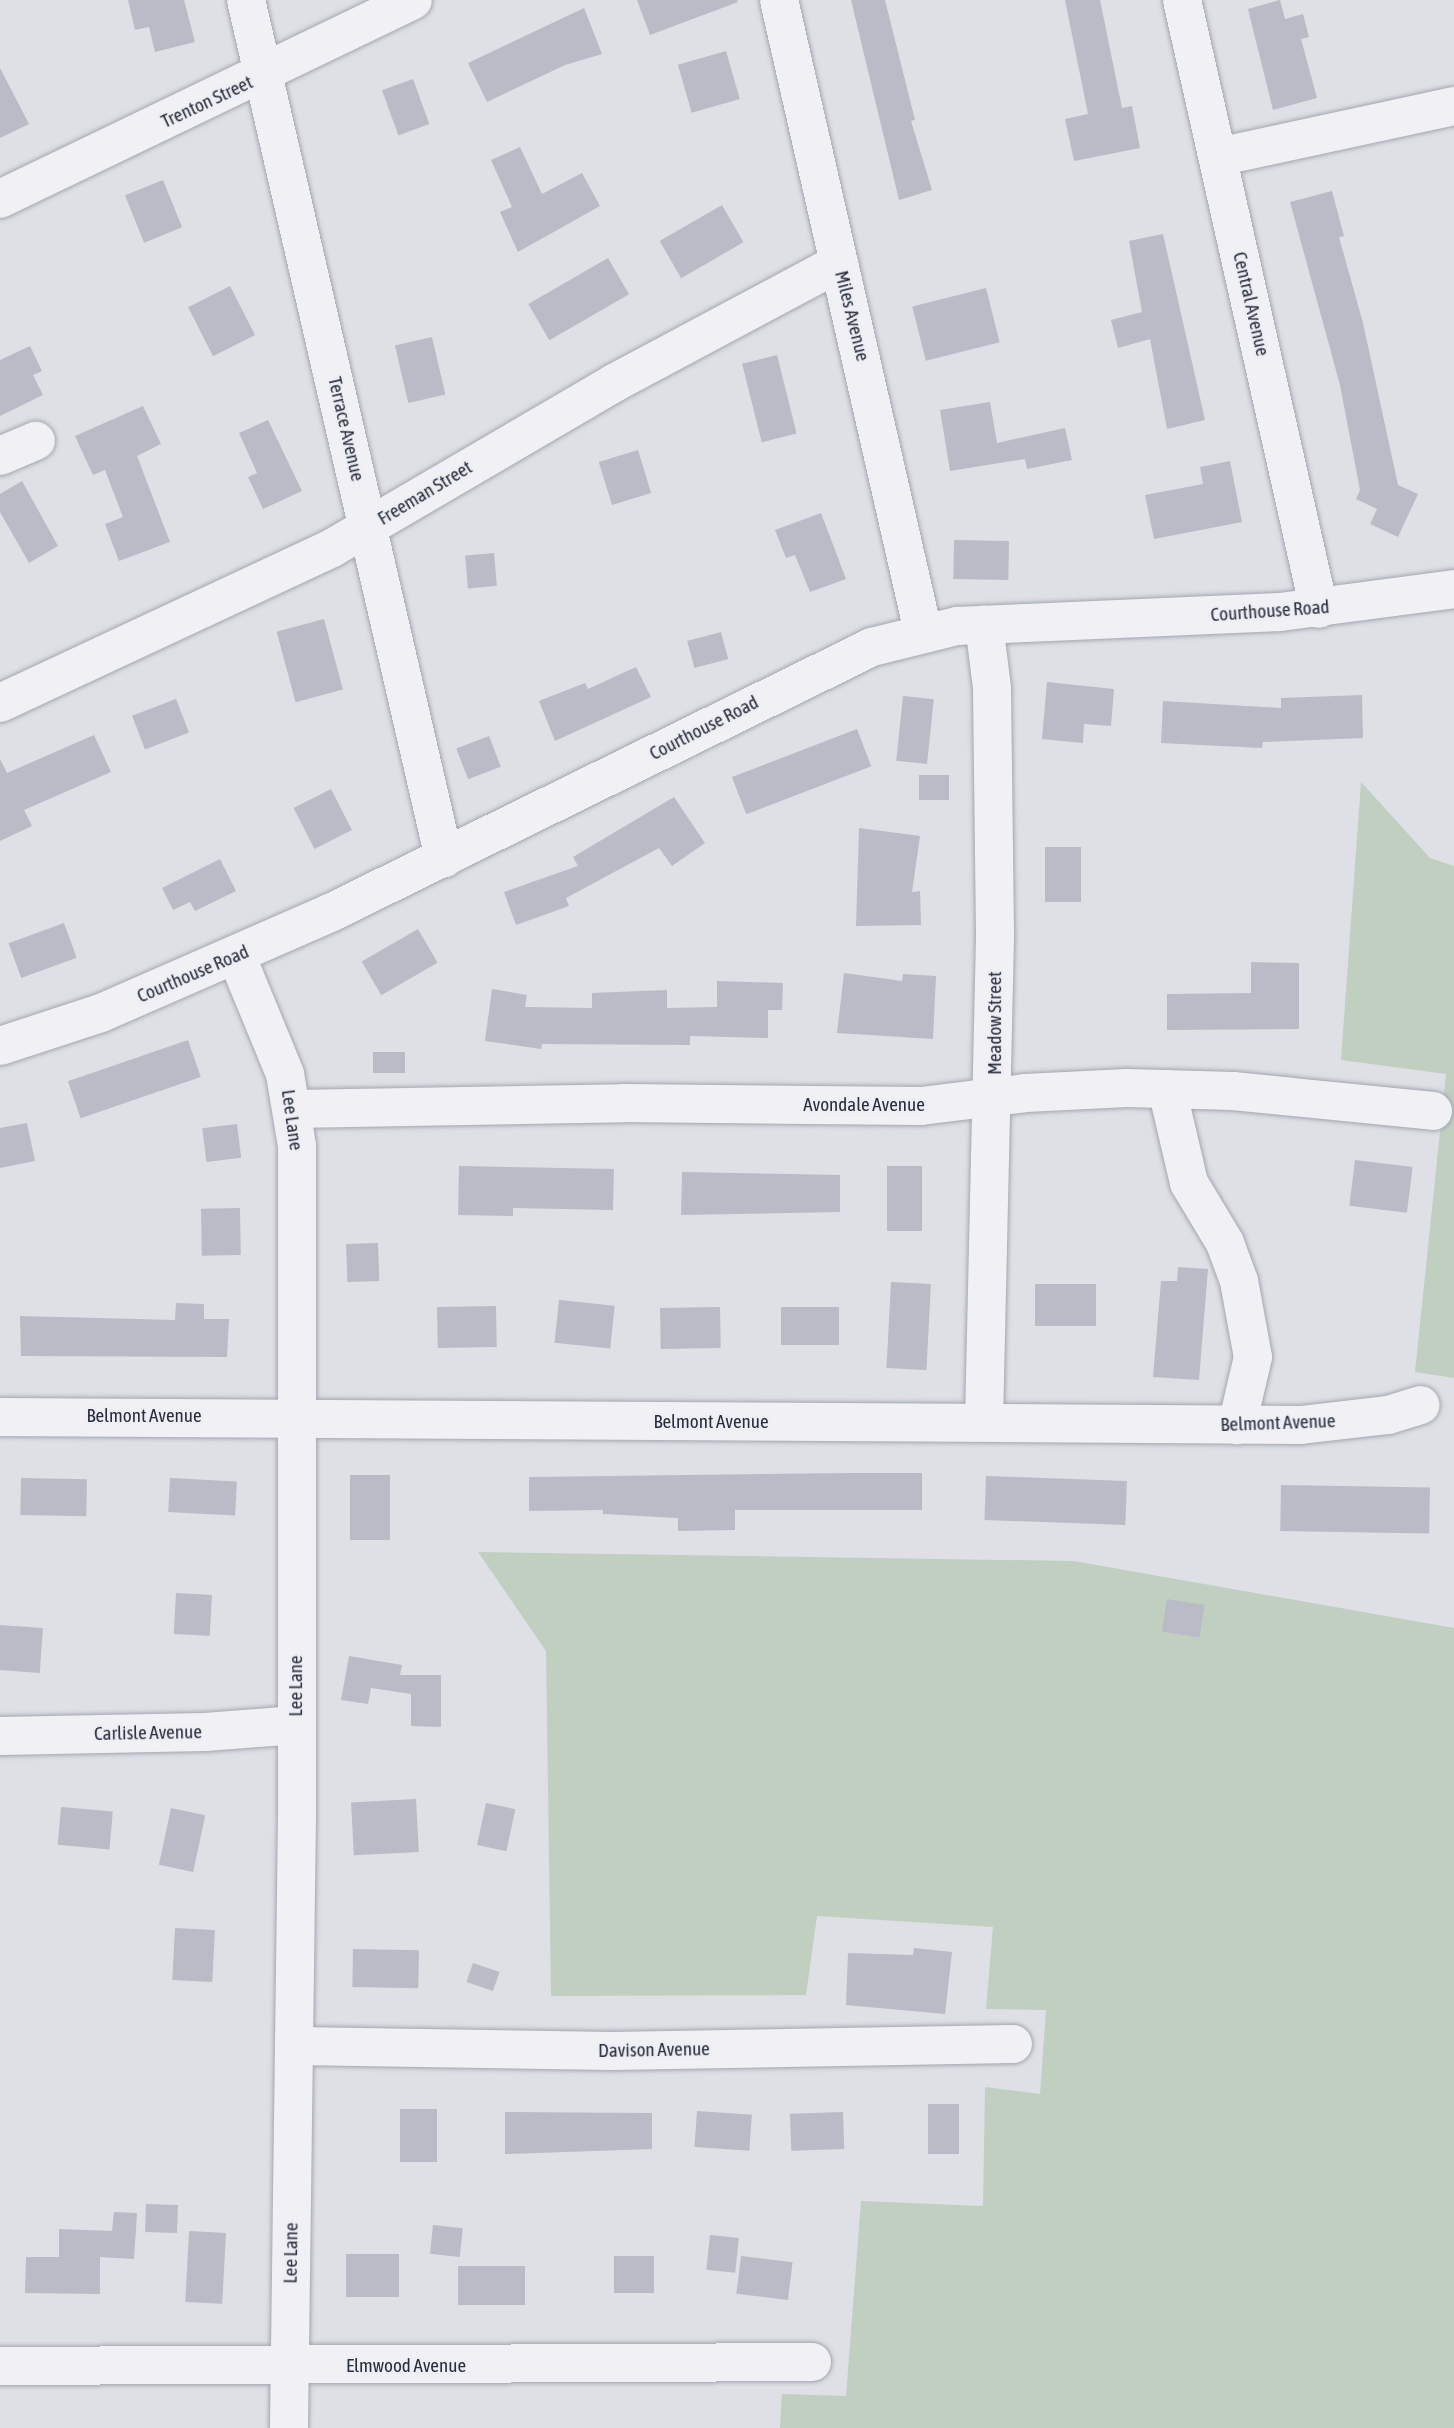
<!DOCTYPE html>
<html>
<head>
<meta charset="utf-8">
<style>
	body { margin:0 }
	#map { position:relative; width:1454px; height:2428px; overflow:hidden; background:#dee0e6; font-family:"Asap Condensed",sans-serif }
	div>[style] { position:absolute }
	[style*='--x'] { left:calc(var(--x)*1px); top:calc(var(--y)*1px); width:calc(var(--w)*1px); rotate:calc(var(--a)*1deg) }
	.green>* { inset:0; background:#c1cfc0 }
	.building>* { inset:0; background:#b9bbc6; transform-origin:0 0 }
	.roads { filter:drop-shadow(0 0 2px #a4a6b0) drop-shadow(0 0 2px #a4a6b0) }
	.minor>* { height:38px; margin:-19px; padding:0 19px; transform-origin:19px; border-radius:19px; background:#f1f1f5 }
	span { translate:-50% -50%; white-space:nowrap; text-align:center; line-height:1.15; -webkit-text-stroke:6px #edeff4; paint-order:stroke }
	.street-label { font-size:19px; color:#292c3c }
</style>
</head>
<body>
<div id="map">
	<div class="green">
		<div style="clip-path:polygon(1361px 782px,1430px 858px,1454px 866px,1454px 1378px,1415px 1372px,1446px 1074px,1341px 1060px)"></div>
		<div style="clip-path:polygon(478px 1552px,1074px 1561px,1454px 1628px,1454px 2428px,780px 2428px,782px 2394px,846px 2396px,861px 2201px,983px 2206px,985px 2087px,1040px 2094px,1046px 2010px,986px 2009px,993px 1927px,817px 1916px,806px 1995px,551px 1996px,546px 1651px)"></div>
	</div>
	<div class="building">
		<div style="clip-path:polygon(128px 0,184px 0,195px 42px,155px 52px,149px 27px,135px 30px)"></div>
		<div style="clip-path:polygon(637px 0,737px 0,738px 2px,650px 35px)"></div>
		<div style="clip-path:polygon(851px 0,885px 0,915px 120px,911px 121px,932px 190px,899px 200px)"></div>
		<div style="clip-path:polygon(1065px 0,1100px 0,1122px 108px,1132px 106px,1140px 148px,1074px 161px,1065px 119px,1088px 114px)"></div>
		<div style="clip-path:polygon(1280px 0,1285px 19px,1303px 14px,1309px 37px,1301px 39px,1317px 98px,1273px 110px,1248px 9px)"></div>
		<div style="clip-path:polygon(584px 8px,602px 54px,565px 65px,487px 102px,468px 63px)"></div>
		<div style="left:726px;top:51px;width:50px;height:50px;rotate:74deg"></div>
		<div style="clip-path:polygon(0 68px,29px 124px,0 138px)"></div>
		<div style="left:413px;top:79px;width:48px;height:33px;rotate:70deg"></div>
		<div style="clip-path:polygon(520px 147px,542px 194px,582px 173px,600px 206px,518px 252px,500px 212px,512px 207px,491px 160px)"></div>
		<div style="left:163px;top:180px;width:51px;height:41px;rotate:68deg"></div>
		<div style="clip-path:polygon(1332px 191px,1344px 236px,1339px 237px,1363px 323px,1398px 485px,1418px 494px,1398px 537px,1370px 524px,1377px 509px,1356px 499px,1360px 490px,1340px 385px,1290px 202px)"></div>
		<div style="left:722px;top:205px;width:43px;height:72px;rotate:60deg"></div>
		<div style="clip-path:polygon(1163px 234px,1205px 420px,1167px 429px,1150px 339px,1118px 348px,1111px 320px,1142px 312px,1129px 241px)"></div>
		<div style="left:608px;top:258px;width:42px;height:92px;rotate:60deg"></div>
		<div style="left:230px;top:286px;width:55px;height:47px;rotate:63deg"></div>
		<div style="left:986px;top:288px;width:56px;height:76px;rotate:76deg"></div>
		<div style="left:432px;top:337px;width:59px;height:38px;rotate:77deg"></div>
		<div style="clip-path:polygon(30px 346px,42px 371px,33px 375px,43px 395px,0 416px,0 360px)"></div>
		<div style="left:777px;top:355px;width:81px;height:36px;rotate:76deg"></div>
		<div style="clip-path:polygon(990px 402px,997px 443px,1065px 428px,1072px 460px,1027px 469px,1025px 459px,950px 471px,940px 410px)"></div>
		<div style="clip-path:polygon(143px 406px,161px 444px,137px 456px,170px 542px,119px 561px,105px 524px,123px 517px,105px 470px,93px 475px,75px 436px)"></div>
		<div style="clip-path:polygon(268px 420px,302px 491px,263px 509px,248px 477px,257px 473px,239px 433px)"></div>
		<div style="left:638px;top:450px;width:45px;height:41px;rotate:73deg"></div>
		<div style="clip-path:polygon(1230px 461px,1242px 522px,1154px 539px,1145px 495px,1203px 484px,1200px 467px)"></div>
		<div style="clip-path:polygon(22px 481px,58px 546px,29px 563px,0 512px,0 494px)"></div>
		<div style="clip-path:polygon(821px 513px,846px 579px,810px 592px,795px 555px,786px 558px,775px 530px)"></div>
		<div style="left:954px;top:540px;width:55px;height:39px;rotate:1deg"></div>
		<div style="left:494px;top:553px;width:33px;height:29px;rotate:85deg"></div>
		<div style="left:324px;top:619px;width:73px;height:49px;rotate:75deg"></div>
		<div style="left:721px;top:632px;width:28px;height:35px;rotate:75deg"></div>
		<div style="clip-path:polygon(636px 667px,651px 697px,555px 741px,539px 701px,585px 683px,588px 689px)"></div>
		<div style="clip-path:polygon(1047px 682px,1114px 689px,1111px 726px,1084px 724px,1083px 743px,1042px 739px)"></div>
		<div style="clip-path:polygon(1362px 695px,1363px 738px,1263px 742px,1262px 748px,1161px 743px,1163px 701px,1281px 708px,1281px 698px)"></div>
		<div style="left:903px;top:696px;width:31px;height:65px;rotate:6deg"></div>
		<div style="left:176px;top:699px;width:36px;height:47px;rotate:69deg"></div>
		<div style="left:857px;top:729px;width:40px;height:134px;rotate:69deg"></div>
		<div style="clip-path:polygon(94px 735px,111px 772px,24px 810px,32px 826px,0 841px,0 759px,7px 773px)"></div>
		<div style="left:489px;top:736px;width:33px;height:35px;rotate:69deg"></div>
		<div style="left:919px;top:775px;width:30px;height:25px"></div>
		<div style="left:331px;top:789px;width:46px;height:42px;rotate:63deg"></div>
		<div style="clip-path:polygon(674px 797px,705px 843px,672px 866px,659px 848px,566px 898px,569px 906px,516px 925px,504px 892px,578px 866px,573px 857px)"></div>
		<div style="clip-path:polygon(859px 828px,920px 836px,912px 892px,920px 891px,921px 925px,856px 926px)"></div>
		<div style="left:1045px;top:847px;width:36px;height:55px"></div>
		<div style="clip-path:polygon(220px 859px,236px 891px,195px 911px,190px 902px,173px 910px,162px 888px)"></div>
		<div style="left:64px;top:923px;width:37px;height:59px;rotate:70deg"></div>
		<div style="left:418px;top:929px;width:39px;height:65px;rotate:60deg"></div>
		<div style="clip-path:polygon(1251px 962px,1299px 963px,1299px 1029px,1167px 1030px,1167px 994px,1251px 993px)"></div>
		<div style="clip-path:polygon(844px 973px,902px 981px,903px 974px,936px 976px,933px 1039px,837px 1033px)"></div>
		<div style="clip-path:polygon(717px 981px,783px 983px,782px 1010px,768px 1010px,768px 1038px,690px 1036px,690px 1045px,542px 1044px,541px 1049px,485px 1041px,492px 989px,527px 995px,525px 1007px,592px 1008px,592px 993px,667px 990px,667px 1008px,717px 1007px)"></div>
		<div style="left:188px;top:1040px;width:39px;height:127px;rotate:71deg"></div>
		<div style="left:373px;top:1052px;width:32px;height:21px"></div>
		<div style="clip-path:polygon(27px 1123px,35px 1161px,0 1168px,0 1128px)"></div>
		<div style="left:237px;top:1124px;width:34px;height:35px;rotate:83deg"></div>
		<div style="left:1355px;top:1160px;width:58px;height:46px;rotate:7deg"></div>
		<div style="clip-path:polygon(459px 1166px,614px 1169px,613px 1210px,513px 1208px,513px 1216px,458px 1215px)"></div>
		<div style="left:887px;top:1166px;width:35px;height:65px"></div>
		<div style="clip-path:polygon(682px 1172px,840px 1175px,840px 1212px,681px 1215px)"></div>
		<div style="left:240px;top:1208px;width:47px;height:39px;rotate:89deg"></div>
		<div style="left:378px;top:1243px;width:38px;height:32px;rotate:88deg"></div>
		<div style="clip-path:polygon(1178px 1267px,1208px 1269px,1199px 1380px,1153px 1377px,1161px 1281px,1177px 1281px)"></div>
		<div style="left:891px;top:1282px;width:40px;height:86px;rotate:3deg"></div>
		<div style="left:1035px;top:1284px;width:61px;height:42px"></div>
		<div style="left:559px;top:1300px;width:56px;height:43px;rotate:6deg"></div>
		<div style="clip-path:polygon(176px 1303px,204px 1304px,204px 1319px,229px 1319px,227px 1357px,21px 1356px,20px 1316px,175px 1320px)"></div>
		<div style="left:496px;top:1306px;width:41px;height:59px;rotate:89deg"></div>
		<div style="left:720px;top:1307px;width:41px;height:60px;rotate:89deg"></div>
		<div style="left:781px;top:1307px;width:58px;height:38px"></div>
		<div style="clip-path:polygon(851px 1473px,922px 1473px,922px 1510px,735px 1510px,735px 1530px,678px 1531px,678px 1518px,603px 1514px,603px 1510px,529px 1511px,529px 1477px)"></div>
		<div style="left:350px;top:1475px;width:40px;height:65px"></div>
		<div style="left:986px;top:1476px;width:141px;height:44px;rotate:2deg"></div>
		<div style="left:21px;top:1478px;width:66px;height:37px;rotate:1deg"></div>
		<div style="left:170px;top:1478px;width:67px;height:34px;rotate:3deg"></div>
		<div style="left:1281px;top:1485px;width:149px;height:46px;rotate:1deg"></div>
		<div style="left:176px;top:1593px;width:36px;height:41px;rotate:3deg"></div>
		<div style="left:1167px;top:1599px;width:38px;height:33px;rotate:9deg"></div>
		<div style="left:0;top:1625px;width:43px;height:45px;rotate:4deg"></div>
		<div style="clip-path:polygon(349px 1656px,402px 1665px,400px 1675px,441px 1675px,441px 1727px,411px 1726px,411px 1694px,371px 1688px,368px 1704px,341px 1700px)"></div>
		<div style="left:416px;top:1799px;width:53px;height:65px;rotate:87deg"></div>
		<div style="left:486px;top:1803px;width:30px;height:43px;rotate:12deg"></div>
		<div style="left:61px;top:1807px;width:52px;height:38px;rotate:5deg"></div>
		<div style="left:171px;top:1808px;width:35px;height:58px;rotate:12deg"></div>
		<div style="left:175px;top:1928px;width:40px;height:52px;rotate:3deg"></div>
		<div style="clip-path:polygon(914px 1948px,952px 1952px,945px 2014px,846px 2005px,848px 1953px,913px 1955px)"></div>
		<div style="left:353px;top:1949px;width:66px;height:38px;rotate:1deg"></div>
		<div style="left:473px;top:1963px;width:28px;height:20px;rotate:19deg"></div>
		<div style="left:928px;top:2104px;width:31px;height:50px"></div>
		<div style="left:400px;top:2109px;width:37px;height:53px"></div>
		<div style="left:697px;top:2111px;width:55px;height:36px;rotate:4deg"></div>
		<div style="clip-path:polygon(505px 2112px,652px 2113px,652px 2149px,505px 2154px)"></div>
		<div style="left:843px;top:2112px;width:37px;height:53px;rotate:88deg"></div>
		<div style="left:146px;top:2204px;width:32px;height:28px;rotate:2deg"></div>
		<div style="clip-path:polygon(114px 2212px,137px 2213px,134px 2259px,100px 2257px,100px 2294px,25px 2293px,26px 2257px,59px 2257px,59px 2229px,112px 2231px)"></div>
		<div style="left:433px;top:2225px;width:30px;height:29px;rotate:6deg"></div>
		<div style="left:189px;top:2231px;width:37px;height:71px;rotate:3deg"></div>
		<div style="left:710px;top:2235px;width:29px;height:35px;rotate:6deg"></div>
		<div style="left:346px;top:2254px;width:53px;height:43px"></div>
		<div style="left:614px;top:2256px;width:40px;height:37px"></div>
		<div style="left:741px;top:2256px;width:52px;height:38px;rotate:7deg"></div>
		<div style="left:458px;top:2266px;width:67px;height:39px"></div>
	</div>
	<div class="roads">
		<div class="minor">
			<div style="--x:246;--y:0;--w:881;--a:77.01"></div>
			<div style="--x:779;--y:0;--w:648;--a:77.16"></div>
			<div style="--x:1182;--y:0;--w:624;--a:77.32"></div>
			<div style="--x:1218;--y:157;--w:241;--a:-12.2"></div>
			<div style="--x:0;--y:199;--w:458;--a:-25.7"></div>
			<div style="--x:0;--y:456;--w:39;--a:-23"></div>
			<div style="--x:0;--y:703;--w:366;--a:-25"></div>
			<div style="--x:332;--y:548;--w:327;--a:-30.3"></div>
			<div style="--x:614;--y:383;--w:255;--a:-28.1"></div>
			<div style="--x:236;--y:955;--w:129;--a:67.6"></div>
			<div style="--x:285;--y:1074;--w:73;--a:80.5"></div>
			<div style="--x:297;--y:1146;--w:669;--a:90"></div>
			<div style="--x:297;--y:1815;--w:613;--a:90.75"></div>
			<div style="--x:0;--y:1046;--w:106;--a:-18.1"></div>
			<div style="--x:101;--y:1013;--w:252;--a:-23.6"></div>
			<div style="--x:332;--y:912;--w:602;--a:-26.14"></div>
			<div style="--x:872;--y:647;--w:88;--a:-13.9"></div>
			<div style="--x:957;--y:626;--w:323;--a:-2.5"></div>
			<div style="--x:1280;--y:612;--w:176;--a:-7.5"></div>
			<div style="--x:1167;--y:1089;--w:97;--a:76.8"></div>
			<div style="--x:1189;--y:1183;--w:70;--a:59"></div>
			<div style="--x:1225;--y:1243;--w:40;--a:69.8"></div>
			<div style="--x:1239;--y:1281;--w:77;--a:79.6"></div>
			<div style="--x:1253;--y:1357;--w:70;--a:103.2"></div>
			<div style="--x:293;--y:1109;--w:331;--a:-1"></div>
			<div style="--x:624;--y:1103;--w:297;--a:0.6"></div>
			<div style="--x:921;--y:1106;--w:105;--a:-7.1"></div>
			<div style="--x:1025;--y:1093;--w:102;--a:-2.8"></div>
			<div style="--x:1127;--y:1088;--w:106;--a:1.6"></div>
			<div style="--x:1233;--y:1091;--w:201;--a:5.7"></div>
			<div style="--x:0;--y:1417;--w:1301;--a:0.35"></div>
			<div style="--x:1301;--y:1425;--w:88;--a:-6.6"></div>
			<div style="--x:1388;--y:1415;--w:34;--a:-17"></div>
			<div style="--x:984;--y:1422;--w:488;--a:-88.7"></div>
			<div style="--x:995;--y:934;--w:246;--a:-90.7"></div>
			<div style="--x:992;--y:688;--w:64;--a:-97.1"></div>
			<div style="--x:0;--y:1736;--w:205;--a:-1.1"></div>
			<div style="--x:205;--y:1732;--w:92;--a:-4.4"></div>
			<div style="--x:295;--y:2046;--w:317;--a:0.9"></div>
			<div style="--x:612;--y:2051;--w:401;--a:-1"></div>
			<div style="--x:0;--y:2366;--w:812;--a:-0.28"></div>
		</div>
	</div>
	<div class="street-label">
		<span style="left:207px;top:102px;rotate:-25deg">Trenton Street</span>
		<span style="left:1251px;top:304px;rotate:77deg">Central Avenue</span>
		<span style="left:852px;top:316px;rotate:76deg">Miles Avenue</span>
		<span style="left:346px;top:429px;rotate:77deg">Terrace Avenue</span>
		<span style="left:425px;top:493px;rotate:-31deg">Freeman Street</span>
		<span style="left:1270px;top:611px;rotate:-4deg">Courthouse Road</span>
		<span style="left:704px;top:728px;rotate:-27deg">Courthouse Road</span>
		<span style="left:193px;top:974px;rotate:-23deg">Courthouse Road</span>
		<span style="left:995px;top:1023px;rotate:-90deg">Meadow Street</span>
		<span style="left:864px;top:1105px">Avondale Avenue</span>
		<span style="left:292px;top:1120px;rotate:82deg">Lee Lane</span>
		<span style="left:144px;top:1416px">Belmont Avenue</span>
		<span style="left:711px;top:1422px">Belmont Avenue</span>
		<span style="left:1278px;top:1423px;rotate:-2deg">Belmont Avenue</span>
		<span style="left:296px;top:1686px;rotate:-90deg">Lee Lane</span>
		<span style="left:148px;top:1733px;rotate:-1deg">Carlisle Avenue</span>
		<span style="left:654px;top:2050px;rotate:-1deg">Davison Avenue</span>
		<span style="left:291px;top:2253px;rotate:-89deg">Lee Lane</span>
		<span style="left:406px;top:2366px">Elmwood Avenue</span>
	</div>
</div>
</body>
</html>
